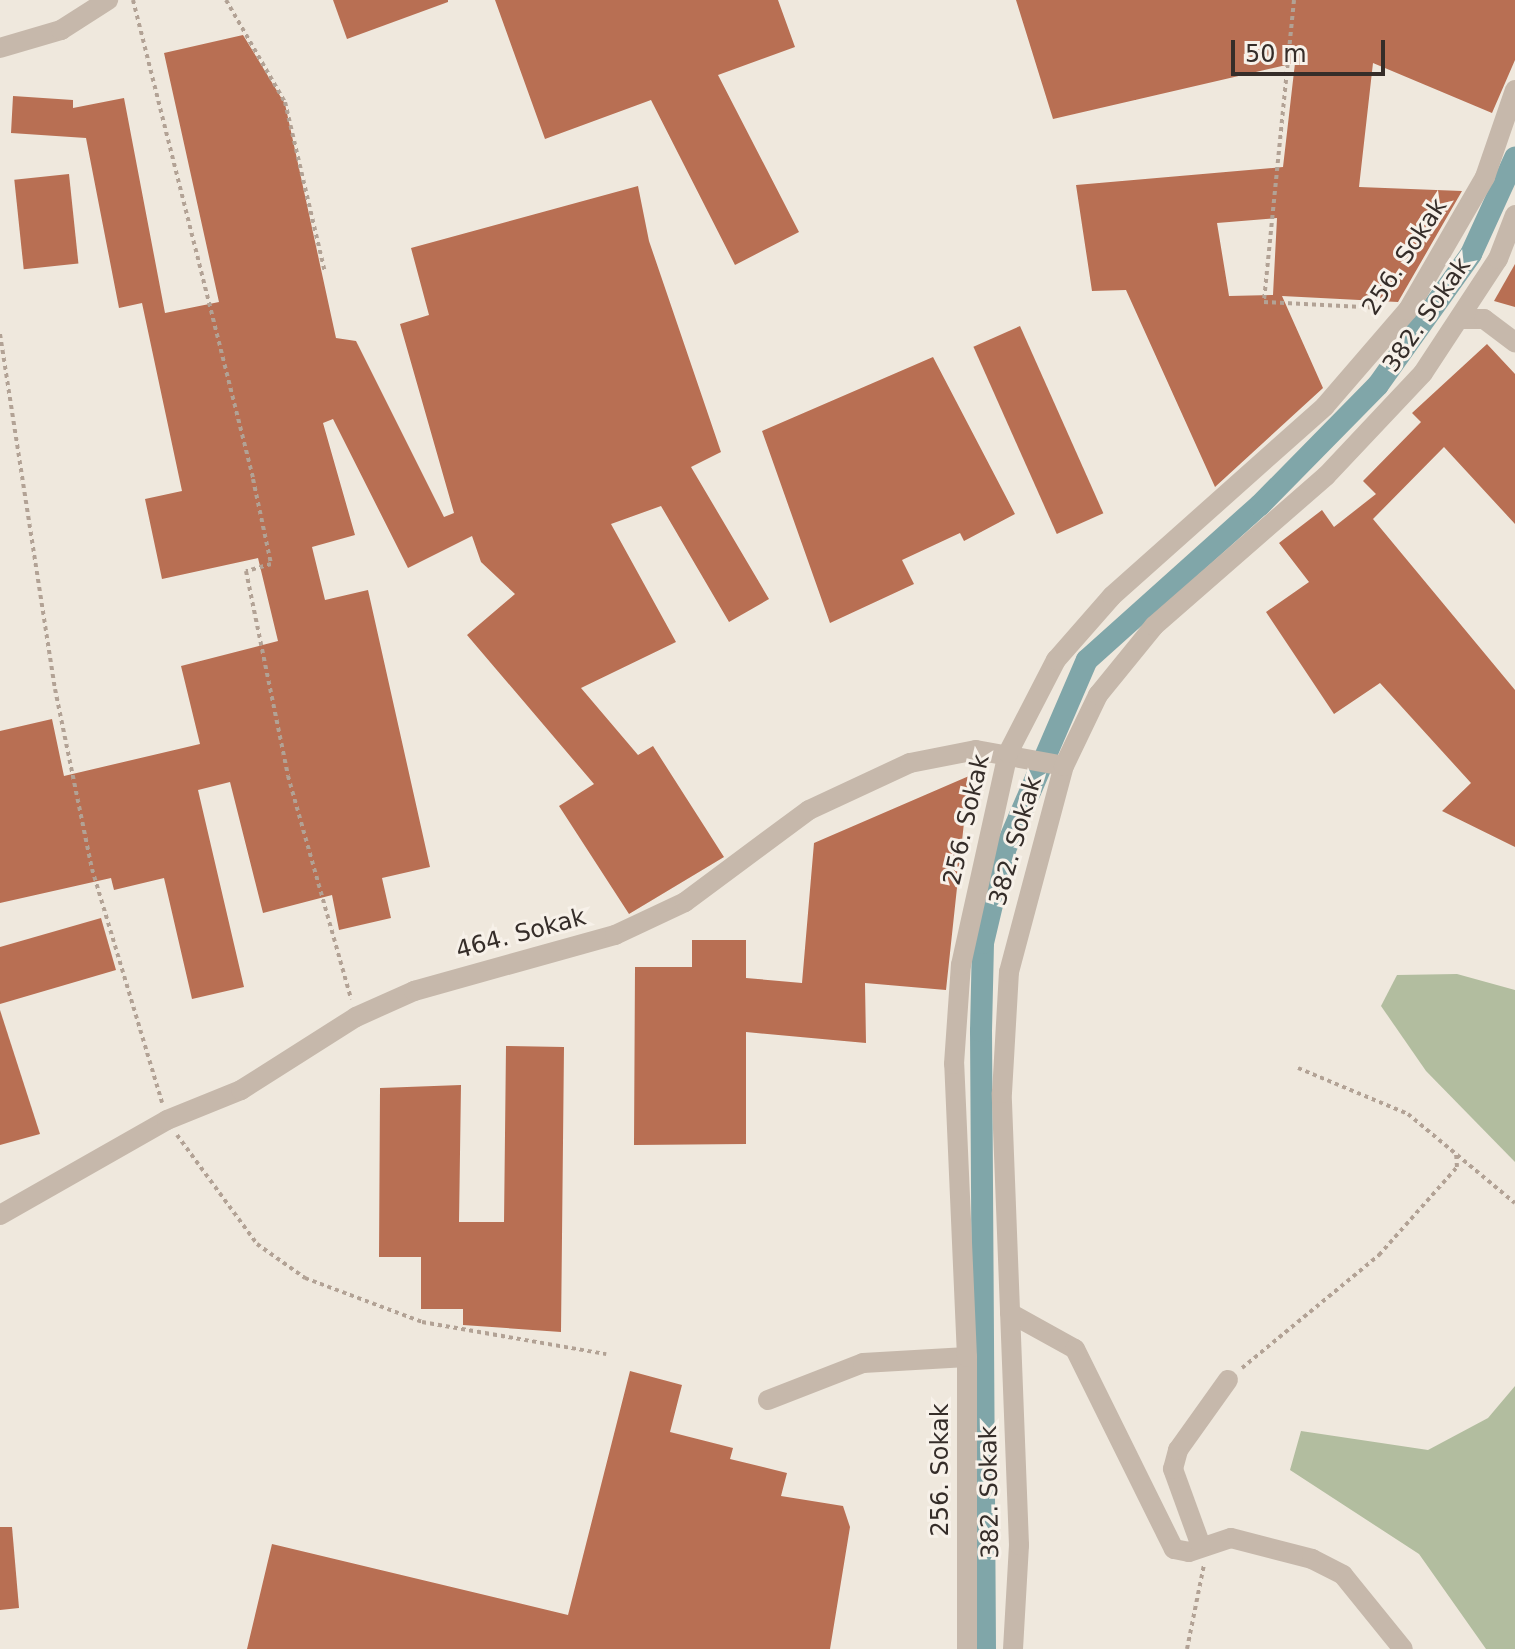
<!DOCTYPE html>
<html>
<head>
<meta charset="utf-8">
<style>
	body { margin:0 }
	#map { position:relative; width:1515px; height:1649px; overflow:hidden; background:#efe8dd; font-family:"DejaVu Sans",sans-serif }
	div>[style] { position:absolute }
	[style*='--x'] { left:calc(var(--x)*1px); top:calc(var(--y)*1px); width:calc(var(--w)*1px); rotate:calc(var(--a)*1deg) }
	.green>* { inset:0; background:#b2bd9f }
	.canal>* { height:22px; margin:-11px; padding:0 11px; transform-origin:11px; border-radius:11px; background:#80a6a9 }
	.building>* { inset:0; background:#b86f53; transform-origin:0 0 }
	.path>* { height:4px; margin-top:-2px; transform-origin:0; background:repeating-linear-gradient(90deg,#b2a295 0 4px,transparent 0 8px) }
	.minor>* { height:20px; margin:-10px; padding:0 10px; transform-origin:10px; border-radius:10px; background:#c6b8ab }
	span { translate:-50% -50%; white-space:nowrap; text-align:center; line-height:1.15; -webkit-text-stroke:6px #f7f1e9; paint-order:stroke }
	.street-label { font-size:24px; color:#352d29 }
	.scale { position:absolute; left:1231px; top:40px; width:154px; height:36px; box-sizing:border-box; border:4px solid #352d29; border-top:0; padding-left:10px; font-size:24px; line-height:28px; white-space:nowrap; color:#352d29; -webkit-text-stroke:6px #f7f1e9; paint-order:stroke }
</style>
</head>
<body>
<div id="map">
	<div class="green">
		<div style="clip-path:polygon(1457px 974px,1515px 990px,1515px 1162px,1426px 1071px,1381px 1006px,1397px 975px)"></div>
		<div style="clip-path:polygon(1515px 1386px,1515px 1649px,1486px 1649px,1419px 1554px,1290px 1470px,1301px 1431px,1428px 1450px,1488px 1418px)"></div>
	</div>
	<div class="canal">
		<div style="--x:985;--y:1649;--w:618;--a:-90.37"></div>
		<div style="--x:981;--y:1031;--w:88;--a:-88.7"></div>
		<div style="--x:983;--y:943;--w:96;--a:-76.7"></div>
		<div style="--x:1005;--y:850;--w:207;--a:-66.7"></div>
		<div style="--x:1087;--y:660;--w:232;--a:-41.9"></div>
		<div style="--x:1260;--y:505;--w:168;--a:-45.5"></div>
		<div style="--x:1378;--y:385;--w:161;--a:-54.6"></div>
		<div style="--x:1471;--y:254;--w:106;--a:-65.4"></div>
	</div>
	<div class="building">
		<div style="clip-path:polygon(333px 0,448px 0,448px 2px,347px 39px)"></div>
		<div style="clip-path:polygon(495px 0,778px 0,795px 47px,718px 75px,799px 232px,735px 265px,651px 100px,545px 139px)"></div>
		<div style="clip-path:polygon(evenodd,1016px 0,1515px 0,1515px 60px,1492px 113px,1373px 63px,1359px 187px,1462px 191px,1398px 302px,1282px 296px,1323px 388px,1215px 487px,1126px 290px,1092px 291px,1076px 185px,1283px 167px,1295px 63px,1053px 119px,1016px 0,1277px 218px,1273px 295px,1229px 296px,1217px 223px,1277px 218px)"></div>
		<div style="clip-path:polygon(243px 35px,285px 104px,336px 338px,356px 341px,444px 517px,454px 513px,400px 324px,429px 315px,411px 248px,638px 186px,649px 241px,721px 452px,691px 467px,769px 599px,729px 622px,661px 506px,611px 524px,676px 642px,581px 688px,638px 755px,653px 746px,724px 857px,629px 914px,559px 806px,594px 784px,467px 635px,515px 594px,481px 562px,472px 536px,408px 568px,333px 419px,323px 423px,355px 535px,312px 547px,325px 600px,368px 590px,430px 867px,382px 878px,391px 918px,339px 930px,332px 895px,263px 913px,230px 782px,198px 790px,244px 987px,192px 999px,164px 878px,114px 890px,111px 878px,0 903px,0 731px,52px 719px,64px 776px,200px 744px,181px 666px,278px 641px,258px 558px,162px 579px,145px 499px,182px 491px,142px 303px,119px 308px,86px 138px,11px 133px,13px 96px,73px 100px,73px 108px,124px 98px,165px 313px,219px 302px,164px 53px)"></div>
		<div style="left:69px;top:174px;width:90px;height:55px;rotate:84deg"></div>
		<div style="clip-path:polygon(1515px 264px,1515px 307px,1494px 301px)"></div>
		<div style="left:1020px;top:326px;width:205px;height:51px;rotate:66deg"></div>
		<div style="clip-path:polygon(1487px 344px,1515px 374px,1515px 524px,1444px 447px,1373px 519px,1515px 690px,1515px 847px,1442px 811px,1471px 783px,1380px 683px,1334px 714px,1266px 612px,1309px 582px,1279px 543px,1322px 510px,1334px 527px,1376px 494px,1363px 481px,1421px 422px,1412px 413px)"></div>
		<div style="clip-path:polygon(933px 357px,1015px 514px,964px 541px,960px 533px,902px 560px,914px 584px,830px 623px,762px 431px)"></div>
		<div style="clip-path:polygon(969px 776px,946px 990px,865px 983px,866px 1043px,746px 1032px,746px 1144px,634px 1145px,635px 967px,692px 967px,692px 940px,746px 940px,746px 978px,802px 983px,814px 843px)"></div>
		<div style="clip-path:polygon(101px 918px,116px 970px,0 1004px,0 947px)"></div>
		<div style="clip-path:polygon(0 1010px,40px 1134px,0 1145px)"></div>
		<div style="clip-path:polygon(506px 1046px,564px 1047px,561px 1332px,463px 1325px,463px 1309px,421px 1309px,421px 1257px,379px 1257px,380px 1088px,461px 1085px,459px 1222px,504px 1222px)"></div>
		<div style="clip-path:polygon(630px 1371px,682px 1385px,670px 1432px,733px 1448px,730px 1459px,787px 1473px,781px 1496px,843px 1506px,850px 1527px,830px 1649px,247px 1649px,272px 1544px,568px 1615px)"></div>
		<div style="clip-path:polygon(0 1527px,12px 1527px,19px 1608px,0 1610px)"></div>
	</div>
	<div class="path">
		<div style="--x:133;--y:0;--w:494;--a:75.9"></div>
		<div style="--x:253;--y:479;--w:87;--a:78"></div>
		<div style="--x:271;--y:564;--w:26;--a:164"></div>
		<div style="--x:246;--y:571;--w:209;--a:78.4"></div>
		<div style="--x:288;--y:776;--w:232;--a:74.2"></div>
		<div style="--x:226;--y:0;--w:118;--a:60"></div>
		<div style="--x:285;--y:102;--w:175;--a:76.8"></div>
		<div style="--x:1294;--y:0;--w:303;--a:95.7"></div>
		<div style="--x:1264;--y:302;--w:118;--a:2.9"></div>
		<div style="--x:0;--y:334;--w:359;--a:81.2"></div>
		<div style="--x:55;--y:689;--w:184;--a:78.4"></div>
		<div style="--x:92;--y:869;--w:244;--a:73.3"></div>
		<div style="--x:1298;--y:1068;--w:119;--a:22.7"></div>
		<div style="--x:1408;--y:1114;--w:139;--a:39.8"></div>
		<div style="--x:177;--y:1135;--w:135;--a:53.7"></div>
		<div style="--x:257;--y:1244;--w:59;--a:35.3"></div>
		<div style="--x:305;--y:1278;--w:125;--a:20.6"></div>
		<div style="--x:422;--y:1322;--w:187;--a:9.9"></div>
		<div style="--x:1242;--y:1368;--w:178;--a:-39.5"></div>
		<div style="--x:1379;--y:1255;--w:118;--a:-48.4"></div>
		<div style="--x:1457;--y:1167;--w:16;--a:-94"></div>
		<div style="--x:1187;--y:1649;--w:86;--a:-78.6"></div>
	</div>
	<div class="minor">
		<div style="--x:0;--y:48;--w:64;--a:-16.4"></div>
		<div style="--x:61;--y:30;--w:56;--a:-32.6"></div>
		<div style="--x:1461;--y:319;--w:23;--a:0"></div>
		<div style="--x:1484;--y:319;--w:39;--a:37"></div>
		<div style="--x:0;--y:1215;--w:192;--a:-29.6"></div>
		<div style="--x:167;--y:1120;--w:80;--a:-22.1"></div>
		<div style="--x:241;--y:1090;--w:136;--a:-32.4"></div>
		<div style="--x:356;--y:1017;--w:64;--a:-24.1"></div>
		<div style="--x:414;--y:991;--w:209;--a:-15.6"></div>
		<div style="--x:615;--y:935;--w:77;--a:-25.2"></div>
		<div style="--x:685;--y:902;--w:154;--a:-36.6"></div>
		<div style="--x:809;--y:810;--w:111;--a:-25"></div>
		<div style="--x:910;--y:763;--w:67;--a:-11.1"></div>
		<div style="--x:976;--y:750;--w:89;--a:10.3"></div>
		<div style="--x:1010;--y:1313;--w:74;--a:29"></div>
		<div style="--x:1075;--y:1349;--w:223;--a:63.7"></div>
		<div style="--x:1174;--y:1549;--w:15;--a:11"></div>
		<div style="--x:1189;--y:1552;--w:44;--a:-18.4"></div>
		<div style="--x:1231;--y:1538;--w:84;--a:14.5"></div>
		<div style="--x:1312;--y:1559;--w:35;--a:27"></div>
		<div style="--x:1343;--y:1575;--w:95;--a:51"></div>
		<div style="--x:768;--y:1400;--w:102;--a:-21.3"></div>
		<div style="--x:863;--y:1363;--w:104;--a:-3.3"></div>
		<div style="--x:1201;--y:1546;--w:82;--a:-110"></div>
		<div style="--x:1173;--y:1469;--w:20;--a:-75"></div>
		<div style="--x:1178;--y:1450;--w:86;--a:-54.5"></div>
		<div style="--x:967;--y:1649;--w:292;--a:-90"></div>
		<div style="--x:967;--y:1357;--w:293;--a:-92.5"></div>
		<div style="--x:954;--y:1064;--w:99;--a:-86"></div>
		<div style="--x:961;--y:965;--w:217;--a:-77.5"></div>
		<div style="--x:1008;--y:753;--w:105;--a:-62.7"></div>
		<div style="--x:1056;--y:660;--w:85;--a:-48.8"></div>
		<div style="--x:1112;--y:596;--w:285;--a:-41.7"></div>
		<div style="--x:1325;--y:406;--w:127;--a:-49.2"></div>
		<div style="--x:1408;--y:310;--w:154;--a:-59.9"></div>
		<div style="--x:1485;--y:177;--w:92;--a:-71"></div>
		<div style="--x:1013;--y:1649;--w:104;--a:-86.7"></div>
		<div style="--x:1019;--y:1545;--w:452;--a:-92.2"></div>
		<div style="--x:1002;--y:1093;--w:121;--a:-86.7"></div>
		<div style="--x:1009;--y:972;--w:213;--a:-75.1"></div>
		<div style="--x:1064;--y:766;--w:79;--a:-64.4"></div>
		<div style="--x:1098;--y:695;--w:89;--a:-50.9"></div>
		<div style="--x:1154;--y:626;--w:228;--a:-41.1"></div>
		<div style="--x:1326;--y:476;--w:141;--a:-46.7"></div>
		<div style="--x:1423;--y:373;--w:136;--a:-56.7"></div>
		<div style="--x:1498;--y:259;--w:47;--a:-68.9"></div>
	</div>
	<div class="street-label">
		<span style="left:1405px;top:257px;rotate:-57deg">256. Sokak</span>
		<span style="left:1427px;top:315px;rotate:-55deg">382. Sokak</span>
		<span style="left:967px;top:820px;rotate:-77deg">256. Sokak</span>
		<span style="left:1016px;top:841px;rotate:-74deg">382. Sokak</span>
		<span style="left:521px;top:934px;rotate:-15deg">464. Sokak</span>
		<span style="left:941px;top:1470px;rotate:-90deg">256. Sokak</span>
		<span style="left:990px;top:1492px;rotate:-91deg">382. Sokak</span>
	</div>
	<div class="scale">50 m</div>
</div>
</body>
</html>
